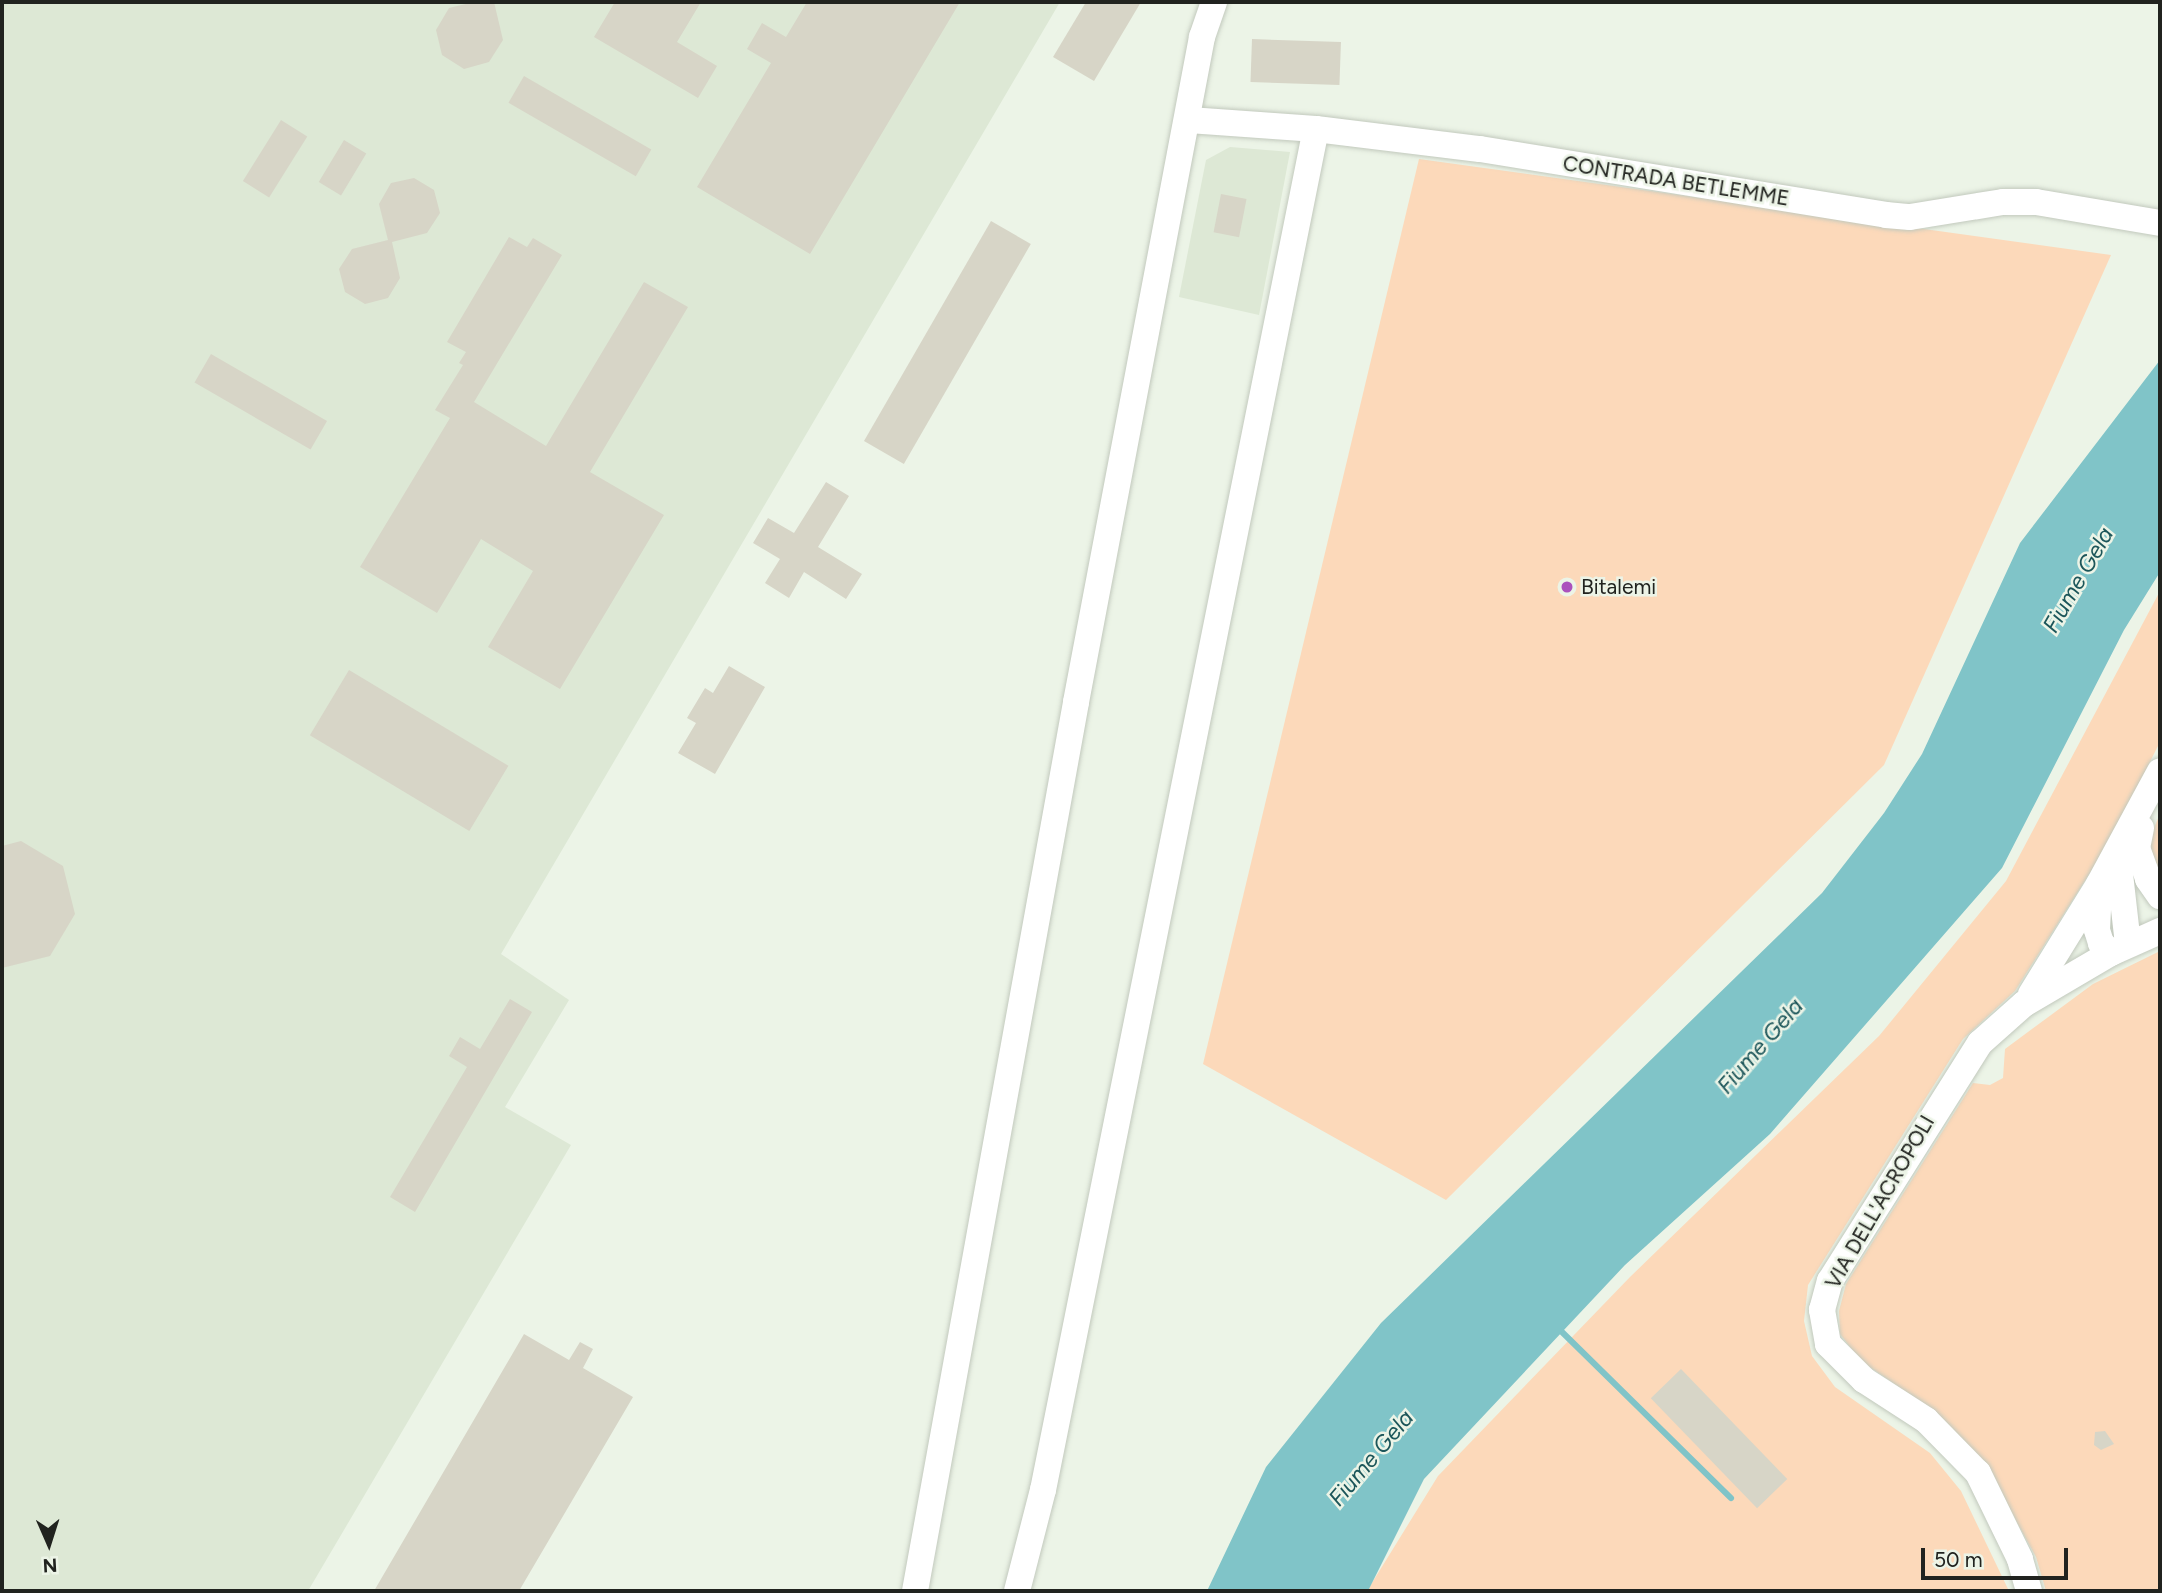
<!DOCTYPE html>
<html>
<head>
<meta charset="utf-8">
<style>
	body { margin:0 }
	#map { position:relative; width:2162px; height:1593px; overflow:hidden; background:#ecf4e7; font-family:Figtree,sans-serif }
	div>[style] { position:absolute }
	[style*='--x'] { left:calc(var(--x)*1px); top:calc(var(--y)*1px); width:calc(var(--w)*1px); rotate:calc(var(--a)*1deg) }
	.built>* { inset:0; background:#dde8d5 }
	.green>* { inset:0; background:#fcd9ba }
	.water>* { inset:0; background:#80c4c8 }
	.stream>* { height:6px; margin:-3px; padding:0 3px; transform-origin:3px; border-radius:3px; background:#80c4c8 }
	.building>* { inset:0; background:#d7d5c7; transform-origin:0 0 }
	.roads { filter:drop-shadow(0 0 2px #c2c9bd) drop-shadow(0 0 2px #c2c9bd) }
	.minor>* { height:26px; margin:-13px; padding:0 13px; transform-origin:13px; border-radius:13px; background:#fff }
	.dots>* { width:19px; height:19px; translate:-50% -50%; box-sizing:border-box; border:4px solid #ecf4e7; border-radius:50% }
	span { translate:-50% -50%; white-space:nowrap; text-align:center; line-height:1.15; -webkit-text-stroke:5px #ecf4e7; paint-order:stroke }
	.street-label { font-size:21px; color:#21231f }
	.poi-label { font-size:21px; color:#21231f }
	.left { translate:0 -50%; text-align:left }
	.water-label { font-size:23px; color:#1c565a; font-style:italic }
	.frame { position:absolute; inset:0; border:4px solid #21231f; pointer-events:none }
	.north { position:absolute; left:14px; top:1509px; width:70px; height:70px; -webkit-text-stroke:5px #ecf4e7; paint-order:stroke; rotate:177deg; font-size:19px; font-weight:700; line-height:28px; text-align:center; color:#21231f }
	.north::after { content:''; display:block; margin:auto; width:24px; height:32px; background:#21231f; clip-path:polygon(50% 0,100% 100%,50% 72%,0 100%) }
	.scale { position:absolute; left:1921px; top:1548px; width:147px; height:32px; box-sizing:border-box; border:4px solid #21231f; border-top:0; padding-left:9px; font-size:21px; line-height:24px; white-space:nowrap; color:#21231f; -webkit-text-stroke:5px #ecf4e7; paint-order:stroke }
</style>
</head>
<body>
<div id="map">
	<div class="built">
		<div style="clip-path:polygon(2px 2px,1060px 2px,501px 954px,569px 1000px,505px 1107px,571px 1145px,308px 1591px,2px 1591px)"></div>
		<div style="clip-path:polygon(1230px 147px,1290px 152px,1259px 315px,1179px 297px,1206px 160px)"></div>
	</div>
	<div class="green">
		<div style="clip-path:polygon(1419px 159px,2111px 255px,1884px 765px,1446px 1200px,1203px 1064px)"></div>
		<div style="clip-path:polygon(2160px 591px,2160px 742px,2110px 841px,2015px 991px,1963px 1039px,1808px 1285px,1804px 1321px,1812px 1356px,1835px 1387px,1930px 1453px,1961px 1491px,2009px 1591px,1367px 1591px,1438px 1476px,1630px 1277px,1879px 1036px,2006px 881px)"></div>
		<div style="clip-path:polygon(2160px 814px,2160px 881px,2147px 844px)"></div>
		<div style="clip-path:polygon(2160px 951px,2160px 1591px,2046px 1591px,2036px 1557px,2009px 1508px,1928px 1407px,1861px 1361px,1840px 1334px,1839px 1311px,1846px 1284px,1973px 1083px,1990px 1085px,2003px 1078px,2005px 1049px,2093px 984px)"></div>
	</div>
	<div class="water">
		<div style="clip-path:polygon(2160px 360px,2160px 572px,2124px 630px,2002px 868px,1770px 1134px,1625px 1265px,1424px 1479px,1368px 1591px,1207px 1591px,1266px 1467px,1381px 1323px,1822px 893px,1884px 813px,1922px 754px,2020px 543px)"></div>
	</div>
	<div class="stream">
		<div style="--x:1562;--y:1332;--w:237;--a:44.5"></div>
	</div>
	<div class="building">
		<div style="clip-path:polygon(474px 2px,494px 2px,503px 40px,489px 62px,464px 69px,442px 55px,436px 30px,449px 8px)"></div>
		<div style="clip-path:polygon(615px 2px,701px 2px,677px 42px,717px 66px,698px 98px,594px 37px)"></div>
		<div style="clip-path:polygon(807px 2px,960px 2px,810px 254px,697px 187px,771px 63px,747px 49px,762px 23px,786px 37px)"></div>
		<div style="clip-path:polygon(1086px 2px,1141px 2px,1094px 81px,1053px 57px)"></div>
		<div style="left:1252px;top:39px;width:89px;height:43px;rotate:2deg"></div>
		<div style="left:524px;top:76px;width:147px;height:31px;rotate:30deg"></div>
		<div style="left:281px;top:120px;width:31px;height:72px;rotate:32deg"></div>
		<div style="left:344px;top:140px;width:26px;height:49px;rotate:31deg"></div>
		<div style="clip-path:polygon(414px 178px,434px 190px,440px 213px,427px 233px,392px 242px,400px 278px,388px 298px,365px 304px,345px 292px,339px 269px,352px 249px,388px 240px,379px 204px,391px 183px)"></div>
		<div style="left:1221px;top:194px;width:26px;height:39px;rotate:11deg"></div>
		<div style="left:991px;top:221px;width:46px;height:254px;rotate:30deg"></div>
		<div style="clip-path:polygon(509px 237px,527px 247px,533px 238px,562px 255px,474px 402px,546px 446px,644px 282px,688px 307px,590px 472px,664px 515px,560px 689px,488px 647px,533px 571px,481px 539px,437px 613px,360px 567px,450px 418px,435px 410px,463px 365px,459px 363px,466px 352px,447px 342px)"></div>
		<div style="left:211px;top:354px;width:134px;height:33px;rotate:30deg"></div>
		<div style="clip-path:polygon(826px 482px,849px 496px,818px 547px,862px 574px,846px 599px,804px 572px,789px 598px,765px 583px,780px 559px,753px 543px,768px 518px,794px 533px)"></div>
		<div style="clip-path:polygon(729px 666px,765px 687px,715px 774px,678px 753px,696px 723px,687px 718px,705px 688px,713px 693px)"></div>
		<div style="left:349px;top:670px;width:186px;height:76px;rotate:31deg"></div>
		<div style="clip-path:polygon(21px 841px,63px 866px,75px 914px,50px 956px,2px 968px,2px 846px)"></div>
		<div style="clip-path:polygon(510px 999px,532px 1012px,415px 1212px,390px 1197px,467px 1067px,449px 1056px,460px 1037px,480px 1049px)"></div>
		<div style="clip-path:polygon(524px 1334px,569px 1360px,580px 1342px,593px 1349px,583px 1368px,633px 1397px,519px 1591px,374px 1591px)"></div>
		<div style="left:1681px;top:1369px;width:153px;height:42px;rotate:46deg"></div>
		<div style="clip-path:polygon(2105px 1431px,2114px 1444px,2101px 1450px,2094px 1445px,2095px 1432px)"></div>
	</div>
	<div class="roads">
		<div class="minor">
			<div style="--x:1189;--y:120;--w:127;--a:4.1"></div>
			<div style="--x:1316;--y:129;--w:165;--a:7"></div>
			<div style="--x:1480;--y:149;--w:411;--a:9.2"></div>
			<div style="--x:1886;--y:215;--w:24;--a:5"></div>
			<div style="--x:1910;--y:217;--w:94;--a:-9.2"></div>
			<div style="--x:2003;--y:202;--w:33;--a:0"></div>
			<div style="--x:2036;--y:202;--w:126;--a:9.6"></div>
			<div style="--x:2141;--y:828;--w:20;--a:101"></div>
			<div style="--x:2137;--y:848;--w:33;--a:70"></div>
			<div style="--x:2148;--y:879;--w:21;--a:55"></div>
			<div style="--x:2126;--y:849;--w:26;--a:103"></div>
			<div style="--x:2120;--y:874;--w:70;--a:83.5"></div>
			<div style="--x:2099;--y:890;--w:40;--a:92.9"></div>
			<div style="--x:2097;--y:930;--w:14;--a:73"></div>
			<div style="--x:2101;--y:943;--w:14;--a:45"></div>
			<div style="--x:2031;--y:994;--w:129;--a:-58.3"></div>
			<div style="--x:2099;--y:884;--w:128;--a:-61.6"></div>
			<div style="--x:915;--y:1591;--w:903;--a:-79.73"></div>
			<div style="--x:1076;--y:702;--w:677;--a:-79.27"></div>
			<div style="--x:1202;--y:37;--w:37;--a:-71"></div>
			<div style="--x:1017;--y:1591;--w:104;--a:-75.6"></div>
			<div style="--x:1043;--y:1490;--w:1388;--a:-78.66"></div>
			<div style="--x:2029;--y:1591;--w:33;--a:-106"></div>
			<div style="--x:2020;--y:1559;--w:96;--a:-116"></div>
			<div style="--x:1978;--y:1473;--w:74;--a:-134.5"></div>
			<div style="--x:1926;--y:1420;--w:74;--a:-147.2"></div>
			<div style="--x:1864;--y:1380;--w:51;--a:-135"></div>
			<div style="--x:1828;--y:1344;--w:35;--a:-100"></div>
			<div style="--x:1822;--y:1310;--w:30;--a:-75"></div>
			<div style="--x:1830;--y:1281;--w:281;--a:-57.8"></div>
			<div style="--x:1980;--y:1043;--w:59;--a:-41.6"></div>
			<div style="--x:2024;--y:1004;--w:101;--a:-30.4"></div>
			<div style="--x:2111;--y:953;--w:54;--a:-24.2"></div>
		</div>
	</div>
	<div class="dots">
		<div style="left:1567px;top:587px;background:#ab51bd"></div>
	</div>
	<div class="street-label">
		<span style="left:1676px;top:181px;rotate:9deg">CONTRADA BETLEMME</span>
		<span style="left:1880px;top:1202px;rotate:-60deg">VIA DELL'ACROPOLI</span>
	</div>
	<div class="poi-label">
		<span class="left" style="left:1581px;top:587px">Bitalemi</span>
	</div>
	<div class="water-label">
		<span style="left:2078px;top:580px;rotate:-60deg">Fiume Gela</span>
		<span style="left:1760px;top:1046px;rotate:-49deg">Fiume Gela</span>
		<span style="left:1371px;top:1458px;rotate:-50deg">Fiume Gela</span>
	</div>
	<div class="frame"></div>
	<div class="north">N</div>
	<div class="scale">50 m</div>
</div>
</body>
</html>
